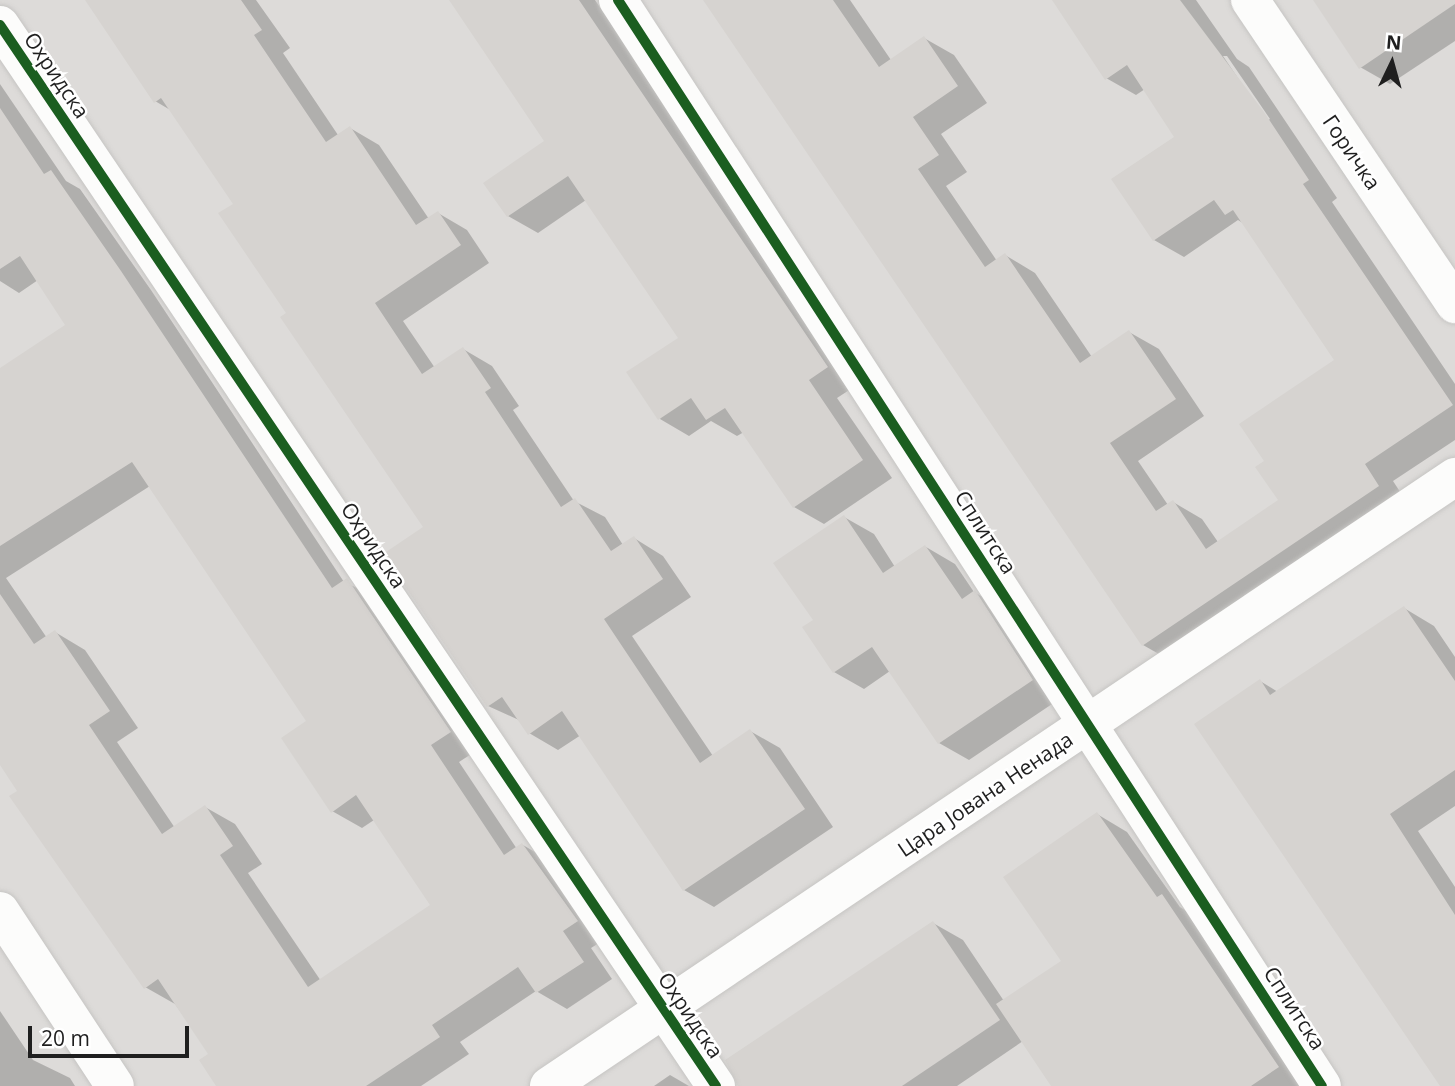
<!DOCTYPE html>
<html>
<head>
<meta charset="utf-8">
<style>
	body { margin:0 }
	#map { position:relative; width:1455px; height:1086px; overflow:hidden; background:#eeebe7; font-family:"Open Sans",sans-serif }
	div>[style] { position:absolute }
	[style*='--x'] { left:calc(var(--x)*1px); top:calc(var(--y)*1px); width:calc(var(--w)*1px); rotate:calc(var(--a)*1deg) }
	.residential>* { inset:0; background:#dddbd9; transform-origin:0 0 }
	.shadow>* { inset:0; background:#0003 }
	.building>* { inset:0; background:#d6d3d0 }
	.roads { filter:drop-shadow(0 0 2px #c6c5c3) drop-shadow(0 0 2px #c6c5c3) }
	.street>* { height:38px; margin:-19px; padding:0 19px; transform-origin:19px; border-radius:19px; background:#fcfcfb }
	.cycleway>* { height:10px; margin:-5px; padding:0 5px; transform-origin:5px; border-radius:5px; background:#1b5e20 }
	span { translate:-50% -50%; white-space:nowrap; text-align:center; line-height:1.15; -webkit-text-stroke:5px #fff; paint-order:stroke }
	.street-label { font-size:21px; color:#1f1f1f }
	.north { position:absolute; left:1357px; top:28px; width:70px; height:70px; -webkit-text-stroke:5px #fff; paint-order:stroke; rotate:5deg; font-size:19px; font-weight:700; line-height:28px; text-align:center; color:#1f1f1f }
	.north::after { content:''; display:block; margin:auto; width:24px; height:32px; background:#1f1f1f; clip-path:polygon(50% 0,100% 100%,50% 72%,0 100%) }
	.scale { position:absolute; left:28px; top:1026px; width:161px; height:32px; box-sizing:border-box; border:4px solid #1f1f1f; border-top:0; padding-left:9px; font-size:21px; line-height:24px; white-space:nowrap; color:#1f1f1f; -webkit-text-stroke:5px #fff; paint-order:stroke }
</style>
</head>
<body>
<div id="map">
	<div class="residential">
		<div style="left:0;top:0;width:1455px;height:1086px"></div>
	</div>
	<div class="shadow">
		<div style="clip-path:polygon(90px 0,256px 0,290px 48px,283px 53px,338px 135px,350px 128px,379px 145px,429px 219px,438px 213px,467px 230px,489px 263px,403px 321px,435px 368px,463px 349px,492px 366px,519px 406px,513px 410px,574px 501px,605px 517px,623px 545px,634px 538px,663px 556px,691px 597px,632px 636px,713px 756px,750px 731px,780px 748px,833px 827px,714px 907px,684px 890px,581px 735px,558px 750px,529px 733px,521px 721px,488px 706px,425px 528px,288px 313px,235px 204px,172px 111px,155px 101px)"></div>
		<div style="clip-path:polygon(450px 0,595px 0,857px 385px,837px 398px,892px 478px,824px 524px,794px 507px,744px 432px,737px 436px,711px 421px,689px 436px,660px 419px,680px 338px,586px 200px,538px 233px,508px 216px,547px 142px)"></div>
		<div style="clip-path:polygon(evenodd,705px 0,850px 0,891px 60px,924px 38px,954px 55px,987px 103px,941px 134px,967px 172px,946px 186px,997px 261px,1005px 255px,1035px 273px,1092px 357px,1129px 332px,1159px 349px,1204px 416px,1138px 461px,1168px 505px,1173px 502px,1202px 519px,1218px 542px,1280px 500px,1267px 462px,1337px 360px,1246px 225px,1238px 220px,1184px 257px,1154px 240px,1176px 137px,1145px 89px,1136px 95px,1106px 78px,1054px 0,1196px 0,1237px 59px,1249px 67px,1337px 198px,1332px 202px,1455px 384px,1455px 440px,1393px 481px,1408px 504px,1173px 662px,1143px 645px,705px 0,1223px 56px,1227px 56px,1270px 119px,1267px 121px,1223px 56px)"></div>
		<div style="clip-path:polygon(1315px 0,1455px 0,1455px 41px,1390px 84px,1360px 67px)"></div>
		<div style="clip-path:polygon(evenodd,0 84px,66px 181px,80px 189px,151px 290px,344px 582px,377px 597px,479px 749px,459px 762px,517px 849px,523px 845px,552px 862px,607px 938px,591px 948px,612px 979px,567px 1009px,536px 991px,460px 1042px,469px 1054px,421px 1086px,218px 1086px,211px 1054px,175px 1004px,145px 987px,0 762px,0 370px,67px 325px,38px 280px,19px 293px,0 281px,0 84px,150px 486px,309px 722px,332px 811px,362px 828px,374px 820px,432px 906px,321px 981px,248px 873px,262px 864px,235px 824px,205px 807px,175px 828px,117px 742px,138px 728px,85px 650px,55px 632px,47px 638px,6px 578px,150px 486px)"></div>
		<div style="clip-path:polygon(844px 517px,874px 534px,895px 567px,926px 547px,955px 564px,974px 592px,1004px 609px,1061px 698px,969px 760px,939px 743px,890px 671px,864px 689px,834px 672px,816px 621px)"></div>
		<div style="clip-path:polygon(1404px 608px,1434px 626px,1455px 657px,1455px 806px,1418px 831px,1455px 887px,1455px 1086px,1442px 1086px,1260px 681px,1278px 692px)"></div>
		<div style="clip-path:polygon(1097px 814px,1127px 832px,1180px 907px,1191px 914px,1305px 1086px,1053px 1086px,1023px 1041px,957px 1086px,739px 1086px,933px 923px,963px 940px,1004px 1001px,1064px 961px)"></div>
		<div style="clip-path:polygon(0 1011px,33px 1060px,70px 1078px,75px 1086px,0 1086px)"></div>
		<div style="clip-path:polygon(670px 1075px,689px 1086px,654px 1086px)"></div>
	</div>
	<div class="building">
		<div style="clip-path:polygon(85px 0,241px 0,262px 30px,254px 35px,326px 142px,350px 126px,416px 225px,438px 211px,461px 245px,375px 303px,422px 374px,463px 347px,491px 388px,485px 392px,561px 507px,575px 498px,611px 551px,634px 536px,663px 579px,604px 619px,700px 763px,750px 729px,805px 809px,683px 891px,562px 711px,528px 735px,502px 697px,487px 707px,383px 554px,423px 527px,280px 317px,286px 313px,218px 213px,233px 204px,161px 98px,154px 103px)"></div>
		<div style="clip-path:polygon(449px 0,579px 0,828px 367px,809px 380px,863px 460px,793px 508px,725px 408px,706px 420px,691px 398px,658px 420px,626px 372px,678px 338px,568px 176px,507px 217px,483px 183px,544px 141px)"></div>
		<div style="clip-path:polygon(703px 0,833px 0,879px 67px,924px 36px,958px 86px,913px 117px,939px 155px,918px 169px,985px 267px,1005px 253px,1080px 363px,1129px 330px,1176px 399px,1110px 443px,1156px 511px,1173px 500px,1206px 549px,1278px 500px,1255px 467px,1264px 461px,1239px 424px,1334px 360px,1233px 210px,1225px 215px,1214px 200px,1153px 241px,1111px 179px,1174px 137px,1127px 65px,1105px 80px,1052px 0,1180px 0,1264px 112px,1309px 180px,1303px 184px,1453px 405px,1365px 464px,1379px 486px,1142px 646px)"></div>
		<div style="clip-path:polygon(1313px 0,1455px 0,1455px 4px,1359px 69px)"></div>
		<div style="clip-path:polygon(0 108px,44px 174px,51px 170px,121px 271px,332px 588px,347px 578px,451px 732px,431px 745px,504px 855px,522px 843px,578px 921px,563px 931px,584px 962px,536px 993px,518px 967px,432px 1025px,440px 1037px,366px 1086px,216px 1086px,199px 1060px,208px 1054px,158px 979px,144px 989px,9px 796px,17px 791px,0 765px,0 594px,34px 644px,55px 630px,110px 711px,89px 725px,162px 834px,205px 805px,233px 846px,220px 855px,308px 987px,430px 905px,356px 795px,331px 813px,281px 738px,306px 721px,132px 462px,0 546px,0 368px,65px 325px,20px 256px,0 269px)"></div>
		<div style="clip-path:polygon(844px 515px,883px 573px,925px 545px,962px 599px,975px 590px,1033px 680px,938px 744px,872px 647px,833px 673px,802px 627px,813px 620px,773px 563px)"></div>
		<div style="clip-path:polygon(1404px 606px,1455px 681px,1455px 770px,1390px 814px,1455px 915px,1455px 1086px,1440px 1086px,1194px 724px,1260px 679px,1270px 695px)"></div>
		<div style="clip-path:polygon(1097px 812px,1157px 897px,1162px 894px,1279px 1067px,1251px 1086px,1051px 1086px,996px 1004px,1061px 961px,1003px 877px)"></div>
		<div style="clip-path:polygon(933px 921px,1000px 1020px,902px 1086px,738px 1086px,725px 1060px)"></div>
	</div>
	<div class="roads">
		<div class="street">
			<div style="--x:618;--y:0;--w:1294;--a:57.05"></div>
			<div style="--x:1250;--y:0;--w:367;--a:56"></div>
			<div style="--x:0;--y:25;--w:1280;--a:55.99"></div>
			<div style="--x:0;--y:911;--w:209;--a:56.7"></div>
			<div style="--x:549;--y:1086;--w:1092;--a:-33.91"></div>
		</div>
	</div>
	<div class="cycleway">
		<div style="--x:618;--y:0;--w:1294;--a:57.05"></div>
		<div style="--x:0;--y:25;--w:1280;--a:55.99"></div>
	</div>
	<div class="street-label">
		<span style="left:57px;top:75px;rotate:56deg">Охридска</span>
		<span style="left:1352px;top:152px;rotate:56deg">Горичка</span>
		<span style="left:986px;top:532px;rotate:57deg">Сплитска</span>
		<span style="left:374px;top:545px;rotate:56deg">Охридска</span>
		<span style="left:985px;top:794px;rotate:-34deg">Цара Јована Ненада</span>
		<span style="left:1295px;top:1008px;rotate:57deg">Сплитска</span>
		<span style="left:691px;top:1015px;rotate:56deg">Охридска</span>
	</div>
	<div class="north">N</div>
	<div class="scale">20 m</div>
</div>
</body>
</html>
